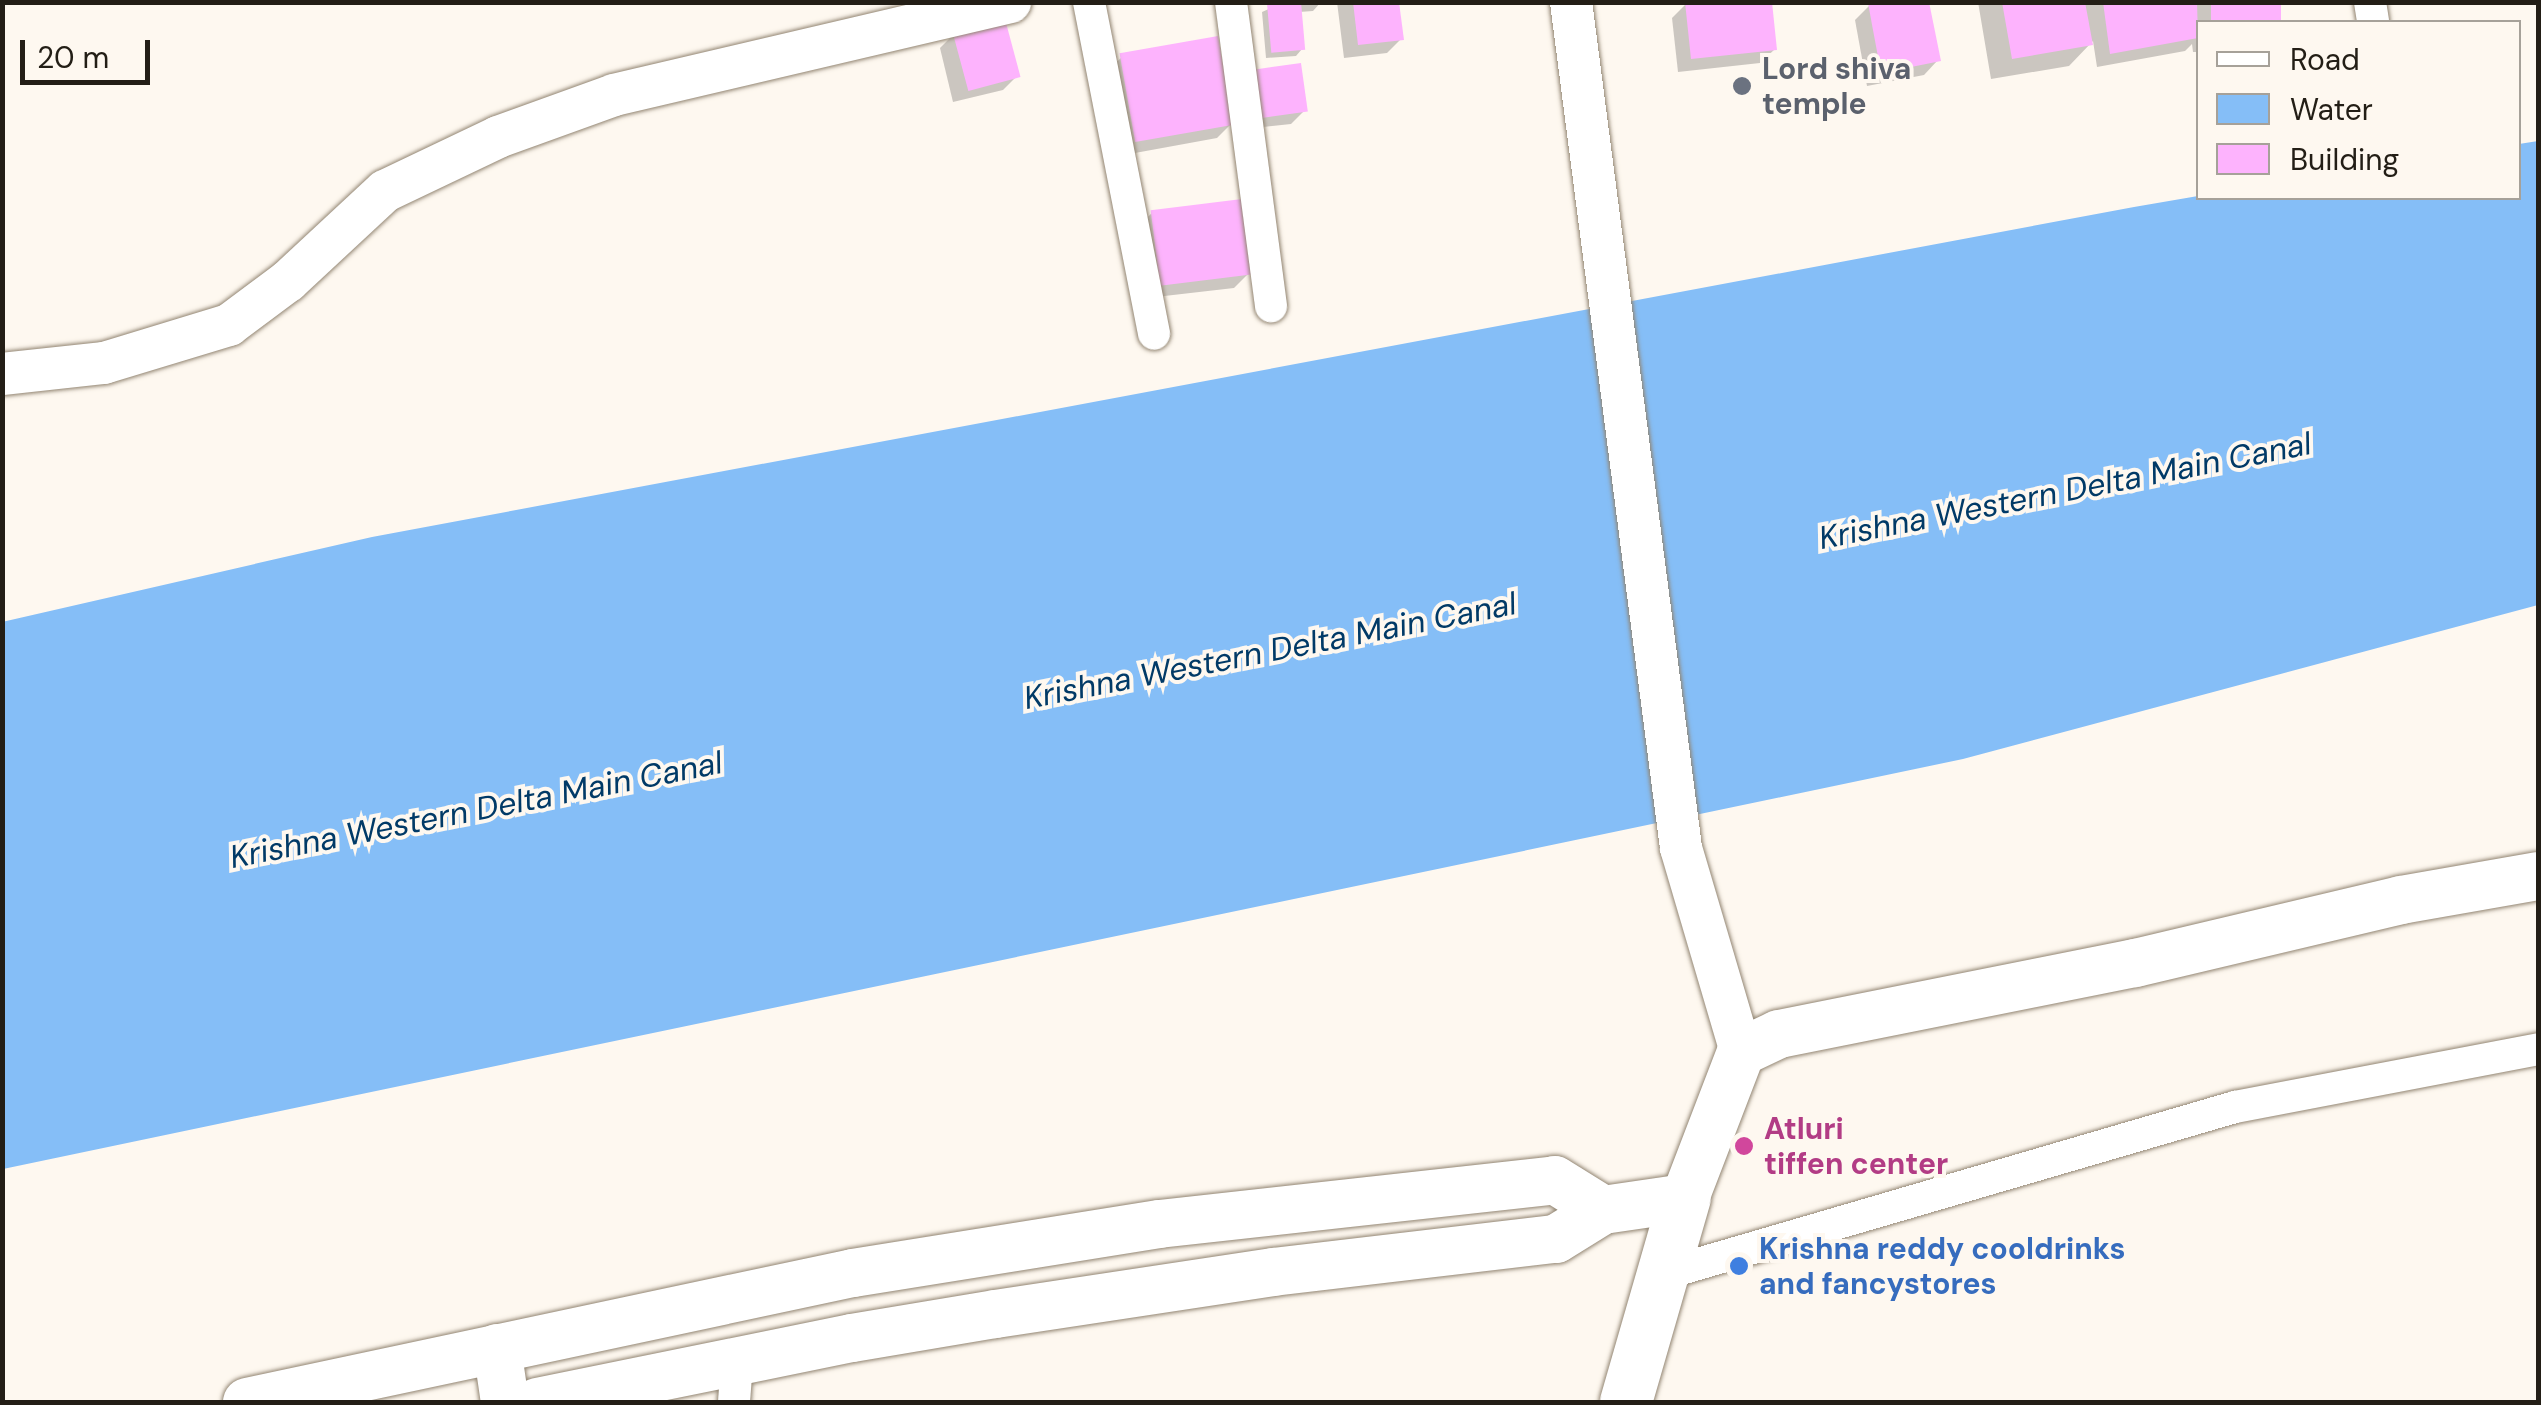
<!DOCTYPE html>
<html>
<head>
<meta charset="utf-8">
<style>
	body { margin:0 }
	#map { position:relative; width:2541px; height:1405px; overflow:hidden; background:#fef8f0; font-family:"DM Sans",sans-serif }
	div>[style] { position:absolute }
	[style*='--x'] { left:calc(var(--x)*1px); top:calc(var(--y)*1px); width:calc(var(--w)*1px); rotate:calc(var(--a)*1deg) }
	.water>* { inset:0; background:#85bef7 }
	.shadow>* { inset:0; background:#0003 }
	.building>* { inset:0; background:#fdb3fd; transform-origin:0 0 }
	.roads { filter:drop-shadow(0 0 2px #928572) drop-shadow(0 0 2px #928572) }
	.minor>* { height:32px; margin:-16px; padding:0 16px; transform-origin:16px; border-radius:16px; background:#fff }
	.tertiary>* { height:42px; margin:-21px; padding:0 21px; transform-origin:21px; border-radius:21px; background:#fff }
	.secondary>* { height:48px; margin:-24px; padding:0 24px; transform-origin:24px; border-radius:24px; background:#fff }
	.primary>* { height:52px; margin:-26px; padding:0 26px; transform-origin:26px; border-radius:26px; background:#fff }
	.dots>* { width:28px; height:28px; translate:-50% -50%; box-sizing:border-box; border:5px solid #fef8f0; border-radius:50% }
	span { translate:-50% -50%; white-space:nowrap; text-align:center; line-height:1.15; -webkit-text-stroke:8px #fef8f0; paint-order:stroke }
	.worship-label { font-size:30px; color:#5b616d; font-weight:700 }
	.left { translate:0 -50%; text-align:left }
	.hotel-label { font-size:30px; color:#b23c85; font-weight:700 }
	.shop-label { font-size:30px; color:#366cbe; font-weight:700 }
	.water-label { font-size:32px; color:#013a67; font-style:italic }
	.frame { position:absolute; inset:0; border:5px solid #231e16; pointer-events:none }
	.legend { position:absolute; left:2196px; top:20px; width:325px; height:180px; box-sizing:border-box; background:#fef8f0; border:2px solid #a6a199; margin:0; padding:12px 18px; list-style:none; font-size:30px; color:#231e16 }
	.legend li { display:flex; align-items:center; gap:20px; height:50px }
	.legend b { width:50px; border:2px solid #a6a199 }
	.scale { position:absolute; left:20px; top:40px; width:130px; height:45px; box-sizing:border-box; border:5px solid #231e16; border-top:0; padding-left:12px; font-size:30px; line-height:35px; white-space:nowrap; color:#231e16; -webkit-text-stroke:8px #fef8f0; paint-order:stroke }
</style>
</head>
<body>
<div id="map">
	<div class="water">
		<div style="clip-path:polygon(2538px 141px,2538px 605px,1963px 759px,3px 1169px,2px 622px,372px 537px,2134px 207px,2198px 196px,2518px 198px,2519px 144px)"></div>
	</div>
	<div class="shadow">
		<div style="clip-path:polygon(1284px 2px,1321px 2px,1313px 11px,1299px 12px,1302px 49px,1296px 56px,1266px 58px,1262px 12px)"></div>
		<div style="clip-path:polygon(1337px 2px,1397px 2px,1401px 39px,1387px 53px,1344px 58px)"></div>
		<div style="clip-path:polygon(1978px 2px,2278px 2px,2280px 22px,2198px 22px,2198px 52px,2193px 52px,2192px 44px,2185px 51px,2097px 67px,2093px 41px,2069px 66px,1991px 79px)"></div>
		<div style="clip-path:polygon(1686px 4px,1775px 49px,1760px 63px,1678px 72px,1672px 18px)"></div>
		<div style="clip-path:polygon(1869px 6px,1938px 60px,1924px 75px,1867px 86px,1855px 20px)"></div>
		<div style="clip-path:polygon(954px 34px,1017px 76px,1003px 90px,953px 102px,940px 48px)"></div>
		<div style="clip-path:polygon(1122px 57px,1231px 124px,1217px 138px,1124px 155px,1107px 71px)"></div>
		<div style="clip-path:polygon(1299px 65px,1305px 110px,1291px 124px,1245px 129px)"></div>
		<div style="clip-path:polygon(1153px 212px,1248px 274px,1234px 288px,1147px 298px,1138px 226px)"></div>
	</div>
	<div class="building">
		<div style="left:1301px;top:2px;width:48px;height:34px;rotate:85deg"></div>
		<div style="clip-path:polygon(1353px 2px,1399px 2px,1404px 40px,1358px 45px)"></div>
		<div style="clip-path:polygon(1685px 2px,1772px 2px,1777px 50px,1691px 59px)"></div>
		<div style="clip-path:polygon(1871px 2px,1929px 2px,1941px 61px,1881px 73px,1868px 3px)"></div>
		<div style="clip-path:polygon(2002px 2px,2085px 2px,2093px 45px,2012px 59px)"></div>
		<div style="clip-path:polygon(2103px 2px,2197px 2px,2198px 38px,2110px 54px)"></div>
		<div style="left:2211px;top:2px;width:70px;height:20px"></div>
		<div style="left:1005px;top:19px;width:60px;height:54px;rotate:75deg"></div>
		<div style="left:1218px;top:36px;width:90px;height:100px;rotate:80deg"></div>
		<div style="left:1301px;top:63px;width:49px;height:48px;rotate:82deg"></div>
		<div style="left:1242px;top:199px;width:76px;height:92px;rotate:83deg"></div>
	</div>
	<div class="roads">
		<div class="minor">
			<div style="--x:1089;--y:2;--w:338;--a:78.9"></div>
			<div style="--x:1231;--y:2;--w:307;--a:82.5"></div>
			<div style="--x:2370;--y:2;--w:20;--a:81"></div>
			<div style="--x:1667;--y:1273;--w:592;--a:-16.29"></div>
			<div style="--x:2235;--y:1107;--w:309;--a:-10.8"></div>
			<div style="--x:734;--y:1402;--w:40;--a:-85.7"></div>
		</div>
		<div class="tertiary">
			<div style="--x:1571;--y:2;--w:853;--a:82.59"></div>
			<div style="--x:1681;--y:848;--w:213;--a:73.6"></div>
			<div style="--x:2;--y:374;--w:103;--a:-6.2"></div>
			<div style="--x:104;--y:363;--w:131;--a:-16.9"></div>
			<div style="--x:229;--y:325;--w:74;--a:-36.7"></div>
			<div style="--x:288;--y:281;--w:132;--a:-42.9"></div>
			<div style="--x:385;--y:191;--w:125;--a:-25.5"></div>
			<div style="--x:498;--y:137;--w:123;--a:-19.9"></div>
			<div style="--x:614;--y:95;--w:407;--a:-13.2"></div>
		</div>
		<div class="secondary">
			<div style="--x:497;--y:1348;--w:55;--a:81.6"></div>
			<div style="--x:247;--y:1402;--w:620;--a:-12.02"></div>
			<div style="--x:853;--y:1273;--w:310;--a:-9.1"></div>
			<div style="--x:1159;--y:1224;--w:398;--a:-6.3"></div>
			<div style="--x:1555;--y:1180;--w:57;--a:32"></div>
			<div style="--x:537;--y:1402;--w:321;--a:-11.5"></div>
			<div style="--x:852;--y:1338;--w:146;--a:-9.5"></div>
			<div style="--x:996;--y:1314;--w:280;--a:-8.6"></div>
			<div style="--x:1273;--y:1272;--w:285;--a:-6.7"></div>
			<div style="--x:1556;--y:1239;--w:55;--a:-31.7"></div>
			<div style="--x:1603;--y:1210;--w:83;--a:-8.3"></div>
			<div style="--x:1685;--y:1198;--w:156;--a:-69"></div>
			<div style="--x:1741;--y:1052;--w:42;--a:-25.3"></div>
			<div style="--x:1779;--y:1034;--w:363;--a:-11.3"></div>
			<div style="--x:2135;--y:963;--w:273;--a:-13.3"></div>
			<div style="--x:2401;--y:900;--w:139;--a:-9.9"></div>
		</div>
		<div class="primary">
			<div style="--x:1626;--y:1402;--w:212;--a:-73.9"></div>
		</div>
	</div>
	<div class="dots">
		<div style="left:1742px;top:86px;background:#6b7280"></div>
		<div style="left:1744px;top:1146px;background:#d1479c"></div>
		<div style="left:1739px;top:1266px;background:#3f7fe0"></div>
	</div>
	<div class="worship-label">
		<span class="left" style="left:1762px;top:86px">Lord shiva<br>temple</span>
	</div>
	<div class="hotel-label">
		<span class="left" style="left:1764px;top:1146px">Atluri<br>tiffen center</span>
	</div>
	<div class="shop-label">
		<span class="left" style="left:1759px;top:1266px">Krishna reddy cooldrinks<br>and fancystores</span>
	</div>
	<div class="water-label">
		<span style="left:2065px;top:491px;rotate:-11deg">Krishna Western Delta Main Canal</span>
		<span style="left:1270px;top:651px;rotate:-11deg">Krishna Western Delta Main Canal</span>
		<span style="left:476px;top:810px;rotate:-11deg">Krishna Western Delta Main Canal</span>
	</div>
	<div class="frame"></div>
	<ul class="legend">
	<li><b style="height:12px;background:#fff"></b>Road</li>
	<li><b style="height:28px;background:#85bef7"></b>Water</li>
	<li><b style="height:28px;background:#fdb3fd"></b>Building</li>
	</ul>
	<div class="scale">20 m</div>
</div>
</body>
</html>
